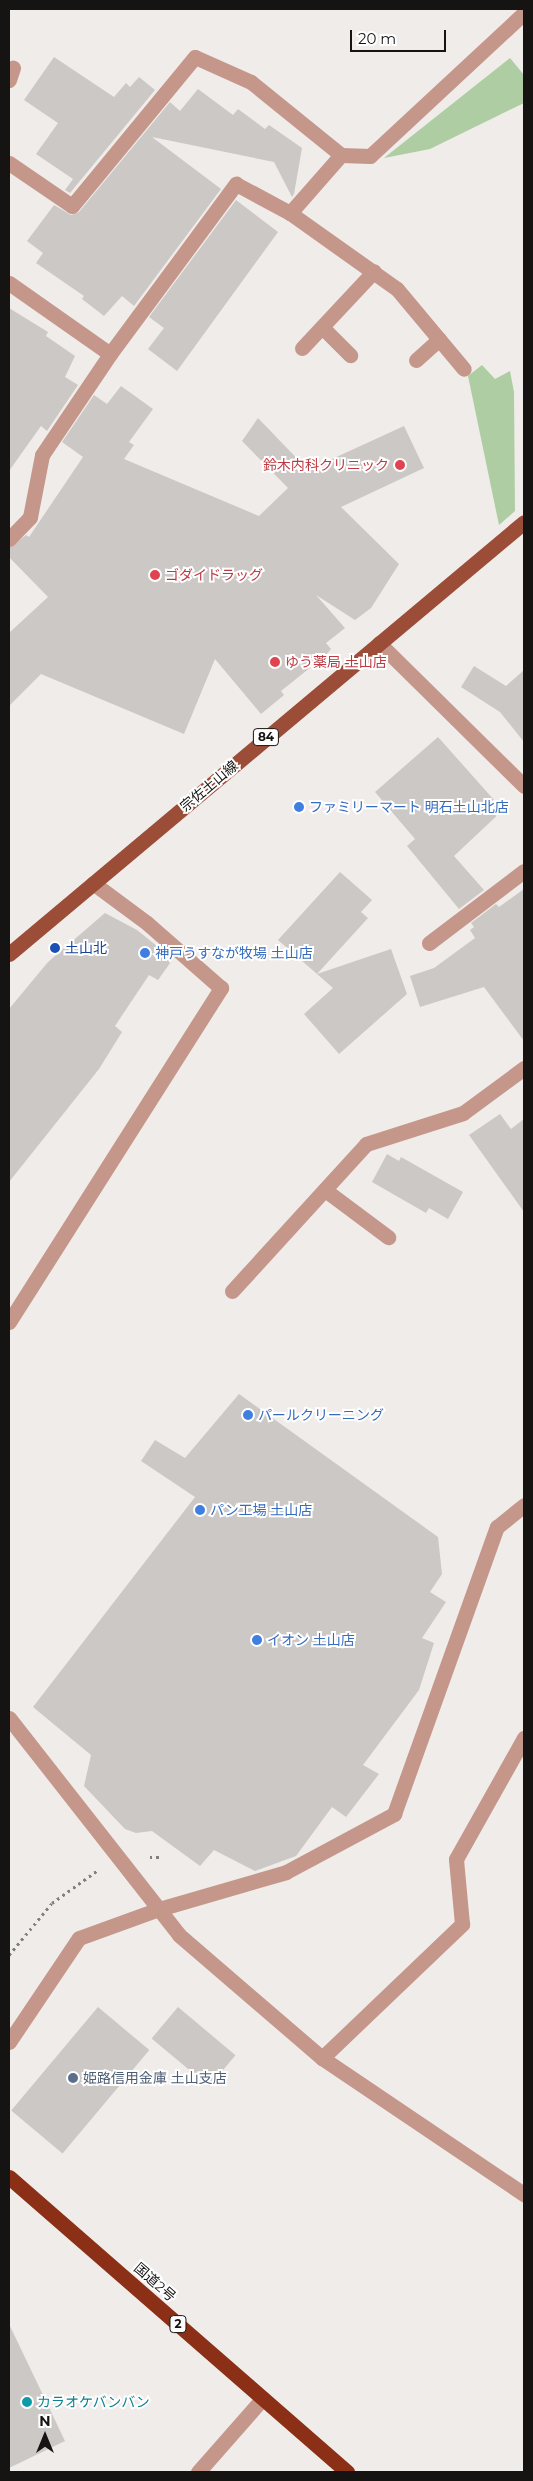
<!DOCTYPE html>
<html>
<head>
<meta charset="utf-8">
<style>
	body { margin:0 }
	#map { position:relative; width:533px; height:2481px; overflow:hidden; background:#efecea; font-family:Montserrat,"Noto Sans JP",sans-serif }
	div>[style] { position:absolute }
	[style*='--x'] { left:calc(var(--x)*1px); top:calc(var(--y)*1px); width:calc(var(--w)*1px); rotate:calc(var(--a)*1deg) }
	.green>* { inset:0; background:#afcda2 }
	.building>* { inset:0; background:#cbc8c6; transform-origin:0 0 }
	.path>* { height:3px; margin-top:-1.5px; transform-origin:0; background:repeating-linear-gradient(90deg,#82807e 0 2.5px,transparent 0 6.5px) }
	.lane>* { height:15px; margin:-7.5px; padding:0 7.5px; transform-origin:7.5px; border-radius:7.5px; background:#c5978b }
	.street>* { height:15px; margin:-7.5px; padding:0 7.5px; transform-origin:7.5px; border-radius:7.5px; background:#c5978b }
	.primary>* { height:15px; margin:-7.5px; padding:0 7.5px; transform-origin:7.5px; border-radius:7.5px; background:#9c4d38 }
	.highway>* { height:15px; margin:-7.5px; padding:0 7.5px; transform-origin:7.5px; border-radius:7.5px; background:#8b2f16 }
	.dots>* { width:14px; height:14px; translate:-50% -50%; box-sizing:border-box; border:2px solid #fff; border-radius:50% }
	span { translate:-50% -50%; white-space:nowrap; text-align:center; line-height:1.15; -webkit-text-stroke:4px #fff; paint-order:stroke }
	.shield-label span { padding:1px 4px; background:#fff; border:1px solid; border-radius:4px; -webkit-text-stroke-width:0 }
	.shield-label { font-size:12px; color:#151413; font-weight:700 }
	.health-label { font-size:14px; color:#be3a42 }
	.right { translate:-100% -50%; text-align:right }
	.left { translate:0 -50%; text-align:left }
	.street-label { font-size:14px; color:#151413 }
	.shop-label { font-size:14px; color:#366cbe }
	.transit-label { font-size:14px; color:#164399 }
	.service-label { font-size:14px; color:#4e5e75 }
	.culture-label { font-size:14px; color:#0d838f }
	.frame { position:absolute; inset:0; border:10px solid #151413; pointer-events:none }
	.north { position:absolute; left:20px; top:2411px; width:50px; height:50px; -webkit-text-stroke:4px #fff; paint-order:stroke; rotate:0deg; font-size:14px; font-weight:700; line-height:20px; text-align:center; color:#151413 }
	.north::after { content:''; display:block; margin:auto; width:18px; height:22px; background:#151413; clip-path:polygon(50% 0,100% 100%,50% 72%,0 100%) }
	.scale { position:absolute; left:350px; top:30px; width:96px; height:22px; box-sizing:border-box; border:2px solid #151413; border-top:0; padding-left:6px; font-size:15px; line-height:18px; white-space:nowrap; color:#151413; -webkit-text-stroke:4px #fff; paint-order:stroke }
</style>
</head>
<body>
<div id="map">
	<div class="green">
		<div style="clip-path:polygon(510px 58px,524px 75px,524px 103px,430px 149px,384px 158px)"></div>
		<div style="clip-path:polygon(482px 365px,495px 379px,510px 371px,514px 392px,515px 511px,499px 525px,468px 376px)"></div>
	</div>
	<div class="building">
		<div style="clip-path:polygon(54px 57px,114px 97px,126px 83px,130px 87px,139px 77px,155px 90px,70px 193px,65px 190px,73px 179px,36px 154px,58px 123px,24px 100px)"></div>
		<div style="clip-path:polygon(198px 89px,233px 115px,238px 109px,265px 129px,269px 125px,302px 148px,294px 194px,292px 197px,274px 162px,152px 137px,221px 189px,134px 306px,122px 296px,104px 316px,82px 299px,84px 296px,36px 263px,43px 253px,27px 241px,54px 205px,71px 215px,79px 212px,170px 102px,180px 111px)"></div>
		<div style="clip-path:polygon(236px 200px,278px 232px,177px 371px,148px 349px,164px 328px,149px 317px)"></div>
		<div style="clip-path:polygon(9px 308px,48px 332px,46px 336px,75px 356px,65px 377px,78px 385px,47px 431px,41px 426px,9px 471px)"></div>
		<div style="clip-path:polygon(121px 386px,153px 409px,129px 442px,134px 445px,124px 459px,259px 516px,288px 488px,242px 441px,258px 418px,308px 470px,404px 426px,424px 468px,341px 507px,399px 564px,371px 608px,355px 620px,316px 595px,345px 628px,326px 643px,331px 649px,326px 655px,281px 691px,284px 695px,261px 714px,215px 659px,184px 734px,41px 674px,9px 706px,9px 633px,48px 597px,9px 557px,9px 548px,26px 535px,29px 537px,83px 457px,62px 442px,94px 395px,107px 404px)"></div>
		<div style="clip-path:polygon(474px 666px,506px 686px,524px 670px,524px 742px,500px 712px,461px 687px)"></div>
		<div style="clip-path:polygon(438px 737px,503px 810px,454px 856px,484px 890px,459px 909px,407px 846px,415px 839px,375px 792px)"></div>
		<div style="clip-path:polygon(340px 872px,372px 900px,361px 912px,368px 918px,317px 974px,278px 940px)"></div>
		<div style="clip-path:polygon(524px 889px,524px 1041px,484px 987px,420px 1007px,410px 976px,434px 968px,475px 938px,470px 930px,474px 927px,471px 923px,496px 904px,499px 907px)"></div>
		<div style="clip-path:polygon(105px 913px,137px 930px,173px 959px,158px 980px,149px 975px,115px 1026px,122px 1032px,99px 1069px,9px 1182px,9px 1009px,48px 962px)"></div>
		<div style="clip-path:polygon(391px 949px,407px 994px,339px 1054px,304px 1014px,333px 988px,317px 974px)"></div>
		<div style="clip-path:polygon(500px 1114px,511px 1129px,524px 1119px,524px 1212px,469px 1135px)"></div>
		<div style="clip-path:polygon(387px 1154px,399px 1161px,401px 1157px,463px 1192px,448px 1219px,429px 1208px,426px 1213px,372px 1182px)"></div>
		<div style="clip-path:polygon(239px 1394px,438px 1537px,442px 1574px,430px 1592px,446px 1602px,422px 1638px,434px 1643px,419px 1690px,363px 1765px,379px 1774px,346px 1817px,332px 1807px,296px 1856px,255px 1871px,214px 1850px,200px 1866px,152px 1831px,136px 1833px,125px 1829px,84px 1786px,91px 1755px,33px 1707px,195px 1497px,141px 1461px,155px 1440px,185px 1458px)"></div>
		<div style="left:98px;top:2007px;width:67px;height:135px;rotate:40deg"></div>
		<div style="left:178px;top:2007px;width:75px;height:41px;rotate:40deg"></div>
		<div style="clip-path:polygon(9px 2324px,65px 2441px,9px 2468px)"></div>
	</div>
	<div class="path">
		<div style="--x:150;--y:1857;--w:10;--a:0"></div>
		<div style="--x:9;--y:1955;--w:67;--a:-50.4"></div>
		<div style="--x:52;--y:1903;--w:57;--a:-35.7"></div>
	</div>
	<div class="lane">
		<div style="--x:290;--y:213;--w:131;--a:35.4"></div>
		<div style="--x:397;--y:289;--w:104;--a:50.1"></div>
		<div style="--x:322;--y:327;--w:40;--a:45"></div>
		<div style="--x:302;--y:348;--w:105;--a:-46.9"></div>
		<div style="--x:416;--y:360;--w:31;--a:-42"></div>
		<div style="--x:9;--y:539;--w:30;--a:-46"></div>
		<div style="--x:30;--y:517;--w:63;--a:-79"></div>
		<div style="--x:42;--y:455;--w:122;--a:-56"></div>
		<div style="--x:232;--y:1291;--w:199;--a:-47.6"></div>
		<div style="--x:366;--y:1144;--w:102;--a:-17.7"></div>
		<div style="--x:463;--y:1113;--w:76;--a:-36.4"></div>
		<div style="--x:9;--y:1322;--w:396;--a:-57.6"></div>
		<div style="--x:221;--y:988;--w:98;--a:-138.7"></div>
		<div style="--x:147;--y:923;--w:67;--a:-143.5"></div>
		<div style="--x:198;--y:2472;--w:98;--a:-48.7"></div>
	</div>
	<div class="street">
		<div style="--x:9;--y:80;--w:13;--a:-72"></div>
		<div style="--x:9;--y:163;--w:76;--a:34.3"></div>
		<div style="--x:72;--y:206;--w:193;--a:-50.5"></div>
		<div style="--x:195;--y:57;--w:61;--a:24.1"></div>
		<div style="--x:251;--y:82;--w:116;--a:39"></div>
		<div style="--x:9;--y:283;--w:123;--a:35.1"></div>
		<div style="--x:110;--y:354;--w:212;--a:-53.5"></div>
		<div style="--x:236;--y:184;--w:61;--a:28.2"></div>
		<div style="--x:290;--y:213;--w:77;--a:-48.7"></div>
		<div style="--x:341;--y:155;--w:29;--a:2"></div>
		<div style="--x:370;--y:156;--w:210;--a:-42.9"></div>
		<div style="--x:379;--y:643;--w:204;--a:44.6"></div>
		<div style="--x:429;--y:943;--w:119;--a:-37.2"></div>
		<div style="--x:325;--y:1190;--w:79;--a:36.7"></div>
		<div style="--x:9;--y:1718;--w:276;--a:51.9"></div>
		<div style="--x:179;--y:1935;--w:189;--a:40.7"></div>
		<div style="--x:322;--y:2058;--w:244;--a:34"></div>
		<div style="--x:9;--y:2042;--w:125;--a:-56.1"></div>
		<div style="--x:79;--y:1938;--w:85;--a:-19.9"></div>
		<div style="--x:159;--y:1909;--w:132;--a:-16.2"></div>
		<div style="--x:286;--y:1872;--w:123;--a:-28.2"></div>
		<div style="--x:394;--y:1814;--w:305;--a:-70.3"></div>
		<div style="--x:497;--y:1527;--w:35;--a:-39"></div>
		<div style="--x:322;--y:2058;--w:194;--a:-43.7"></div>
		<div style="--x:462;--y:1924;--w:65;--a:-95.3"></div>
		<div style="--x:456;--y:1859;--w:139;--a:-60.7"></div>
	</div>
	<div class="primary">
		<div style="--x:9;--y:954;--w:672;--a:-39.99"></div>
	</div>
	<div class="highway">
		<div style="--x:9;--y:2177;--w:449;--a:41.1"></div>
	</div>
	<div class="dots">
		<div style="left:400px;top:465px;background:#e0444e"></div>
		<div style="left:155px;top:575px;background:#e0444e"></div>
		<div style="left:275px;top:662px;background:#e0444e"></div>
		<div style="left:299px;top:807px;background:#3f7fe0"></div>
		<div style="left:55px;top:948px;background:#1a4fb4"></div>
		<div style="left:145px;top:953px;background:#3f7fe0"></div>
		<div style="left:248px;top:1415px;background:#3f7fe0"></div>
		<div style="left:200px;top:1510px;background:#3f7fe0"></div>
		<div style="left:257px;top:1640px;background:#3f7fe0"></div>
		<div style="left:73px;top:2078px;background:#5c6f8a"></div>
		<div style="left:27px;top:2402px;background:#0f9aa8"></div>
	</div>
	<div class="shield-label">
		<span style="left:266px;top:737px">84</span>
		<span style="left:178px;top:2324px">2</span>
	</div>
	<div class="health-label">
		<span class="right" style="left:389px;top:465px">鈴木内科クリニック</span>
		<span class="left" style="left:165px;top:575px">ゴダイドラッグ</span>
		<span class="left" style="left:285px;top:662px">ゆう薬局 土山店</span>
	</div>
	<div class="street-label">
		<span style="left:209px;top:786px;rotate:-40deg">宗佐土山線</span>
		<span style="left:155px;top:2282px;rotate:41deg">国道2号</span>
	</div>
	<div class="shop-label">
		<span class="left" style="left:309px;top:807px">ファミリーマート 明石土山北店</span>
		<span class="left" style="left:155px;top:953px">神戸うすなが牧場 土山店</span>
		<span class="left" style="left:258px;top:1415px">パールクリーニング</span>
		<span class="left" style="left:210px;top:1510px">パン工場 土山店</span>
		<span class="left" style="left:267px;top:1640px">イオン 土山店</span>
	</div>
	<div class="transit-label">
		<span class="left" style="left:65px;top:948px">土山北</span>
	</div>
	<div class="service-label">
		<span class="left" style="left:83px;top:2078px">姫路信用金庫 土山支店</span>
	</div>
	<div class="culture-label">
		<span class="left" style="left:37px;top:2402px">カラオケバンバン</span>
	</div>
	<div class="frame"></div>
	<div class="north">N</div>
	<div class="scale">20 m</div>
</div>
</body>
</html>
